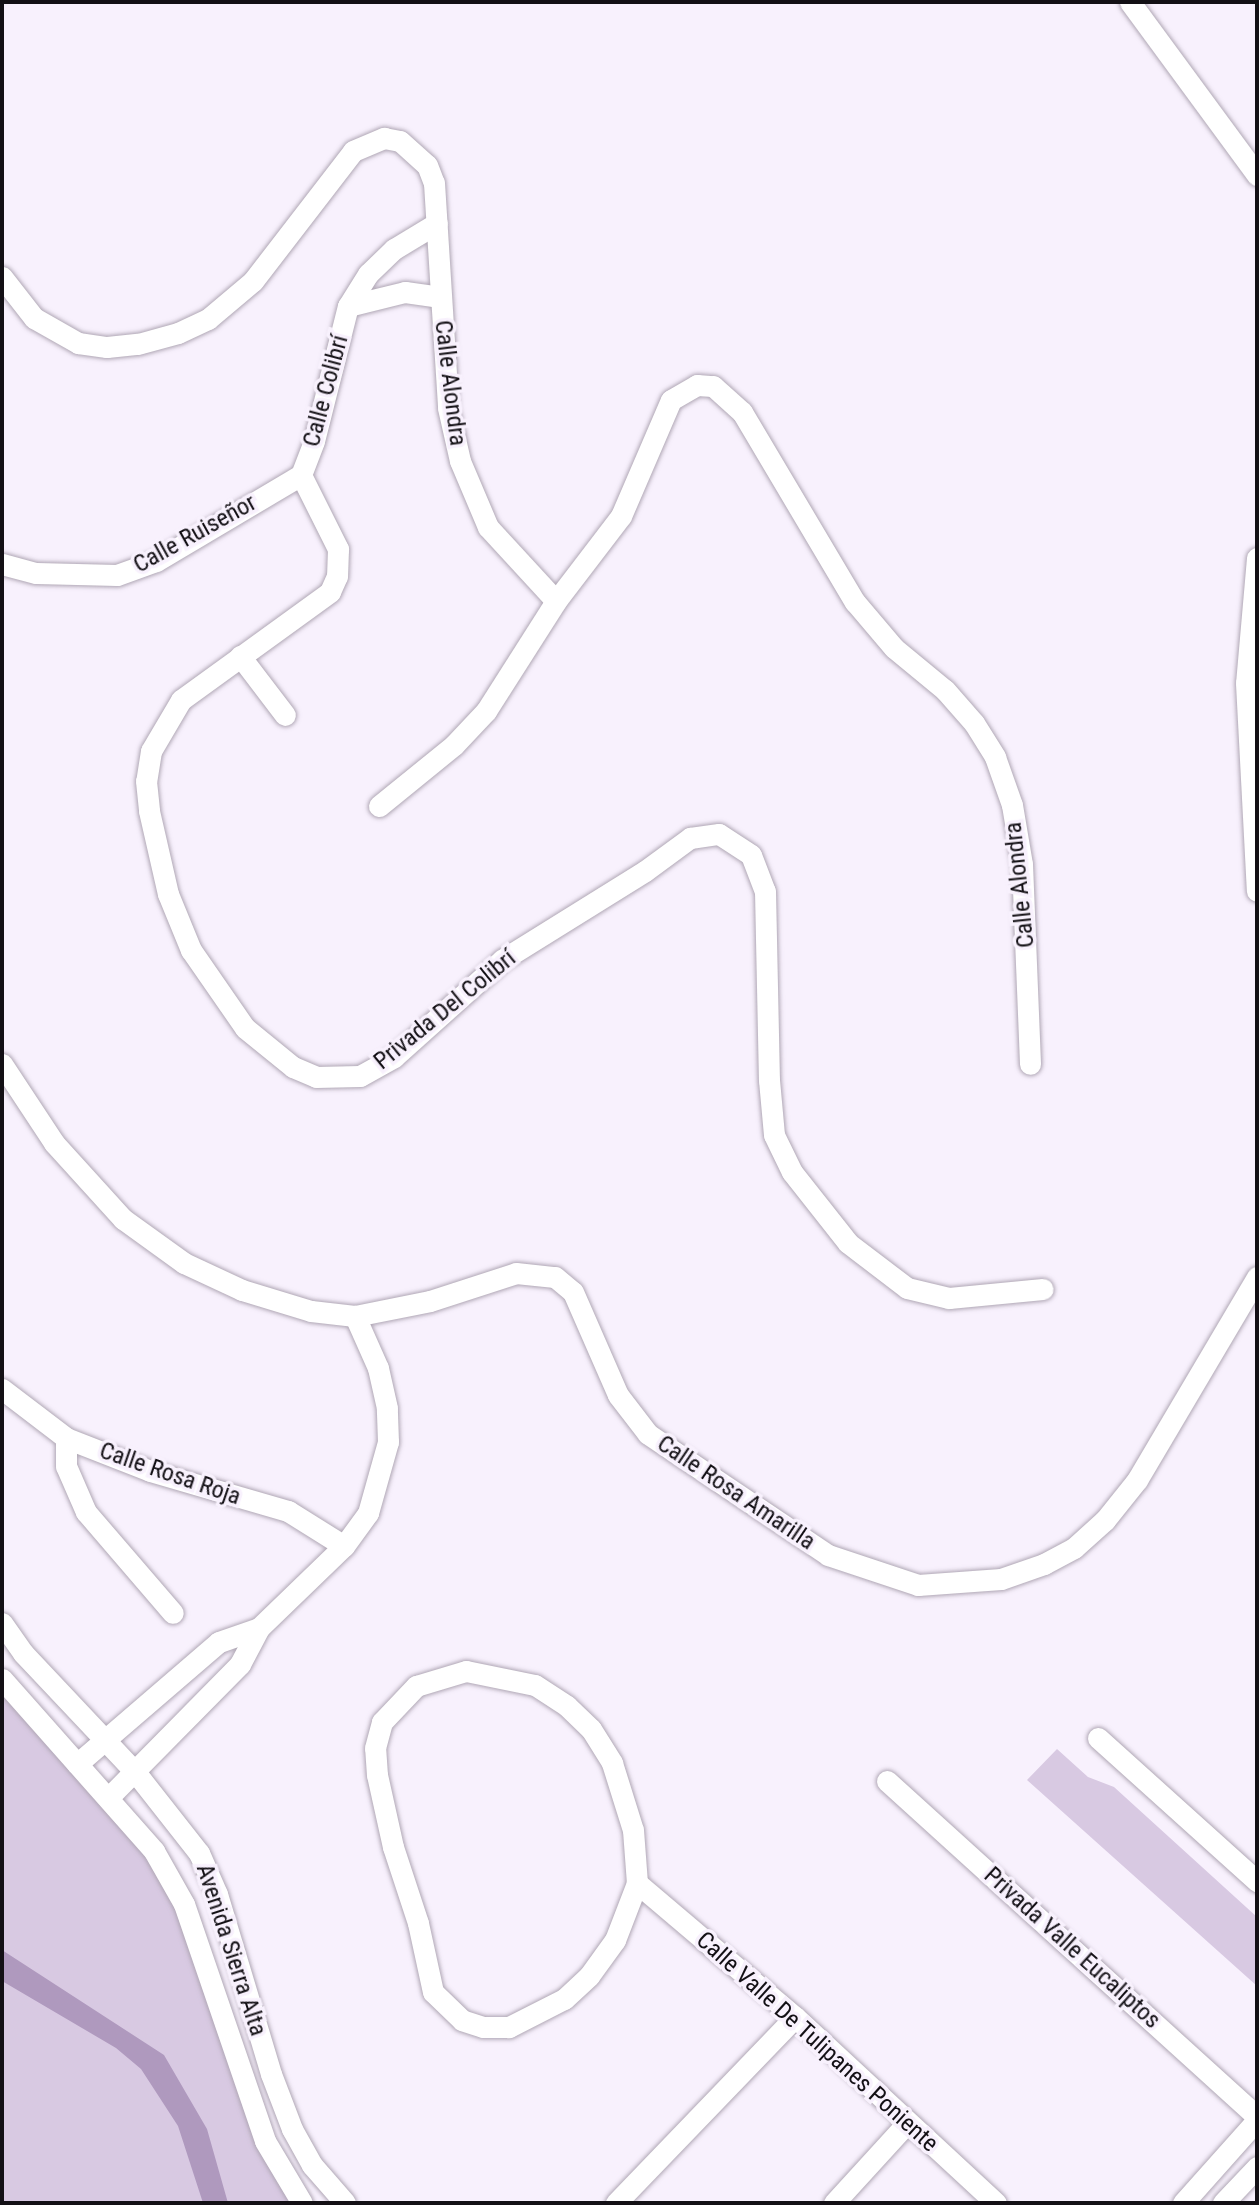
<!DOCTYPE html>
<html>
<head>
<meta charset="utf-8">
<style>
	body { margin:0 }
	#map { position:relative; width:1259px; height:2205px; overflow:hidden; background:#f8f1fd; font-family:"Roboto Condensed",sans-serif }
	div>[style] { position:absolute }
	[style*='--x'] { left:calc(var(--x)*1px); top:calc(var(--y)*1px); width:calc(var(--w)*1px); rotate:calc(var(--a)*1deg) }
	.green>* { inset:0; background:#d8c9e2 }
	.water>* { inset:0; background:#af99be }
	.roads { filter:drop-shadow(0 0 2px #b0a7b5) drop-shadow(0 0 2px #b0a7b5) }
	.minor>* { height:21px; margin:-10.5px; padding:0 10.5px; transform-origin:10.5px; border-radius:10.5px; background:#fff }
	span { translate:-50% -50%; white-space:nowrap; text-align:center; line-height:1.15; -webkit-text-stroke:7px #f8f1fd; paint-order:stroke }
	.street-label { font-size:24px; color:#131015 }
	.frame { position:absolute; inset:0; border:4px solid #131015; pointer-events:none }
</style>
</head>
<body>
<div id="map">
	<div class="green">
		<div style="clip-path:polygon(2px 1678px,154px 1851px,249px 2097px,303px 2203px,2px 2203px)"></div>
		<div style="clip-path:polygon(1057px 1749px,1088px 1777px,1114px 1787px,1257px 1917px,1257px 1986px,1027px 1780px)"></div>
	</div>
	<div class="water">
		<div style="clip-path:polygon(2px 1950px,164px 2055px,207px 2129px,228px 2203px,203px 2203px,178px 2126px,141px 2069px,116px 2048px,2px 1981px)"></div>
	</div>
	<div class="roads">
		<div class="minor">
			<div style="--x:1130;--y:2;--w:215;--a:53.7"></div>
			<div style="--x:2;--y:277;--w:52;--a:52"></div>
			<div style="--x:34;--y:318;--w:51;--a:29.6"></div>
			<div style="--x:78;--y:343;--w:29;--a:8"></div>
			<div style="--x:107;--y:347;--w:31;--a:-6"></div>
			<div style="--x:138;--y:344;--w:41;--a:-15.4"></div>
			<div style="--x:178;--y:333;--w:33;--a:-25"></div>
			<div style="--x:208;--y:319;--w:59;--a:-40.2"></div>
			<div style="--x:253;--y:281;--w:164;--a:-52.4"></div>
			<div style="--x:353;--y:151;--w:34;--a:-23"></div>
			<div style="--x:384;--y:138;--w:16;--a:11"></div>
			<div style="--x:400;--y:141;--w:36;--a:42"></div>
			<div style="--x:427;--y:165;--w:19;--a:69"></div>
			<div style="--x:434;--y:183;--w:225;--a:86.4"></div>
			<div style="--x:448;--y:408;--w:54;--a:77.2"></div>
			<div style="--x:460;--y:461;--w:72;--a:67"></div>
			<div style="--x:488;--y:527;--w:100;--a:47.4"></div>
			<div style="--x:348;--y:306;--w:59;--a:-13.8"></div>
			<div style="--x:405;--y:292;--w:34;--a:8"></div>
			<div style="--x:301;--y:475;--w:83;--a:63.4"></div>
			<div style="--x:338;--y:549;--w:27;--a:92"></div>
			<div style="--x:337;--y:576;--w:17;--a:114"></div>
			<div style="--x:330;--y:592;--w:184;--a:144.1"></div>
			<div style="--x:181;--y:700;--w:59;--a:120.5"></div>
			<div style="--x:151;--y:751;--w:30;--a:99"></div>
			<div style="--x:146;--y:781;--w:30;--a:84"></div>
			<div style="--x:149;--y:811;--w:85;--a:77.1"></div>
			<div style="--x:168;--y:894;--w:61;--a:67.7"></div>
			<div style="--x:191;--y:950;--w:95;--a:55.3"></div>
			<div style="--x:245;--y:1028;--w:62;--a:39.1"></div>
			<div style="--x:293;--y:1067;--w:25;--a:23"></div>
			<div style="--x:316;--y:1077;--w:44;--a:-1.3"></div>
			<div style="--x:360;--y:1076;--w:39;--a:-29"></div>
			<div style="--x:394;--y:1057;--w:145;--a:-41.9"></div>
			<div style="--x:502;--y:960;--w:168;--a:-31.9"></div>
			<div style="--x:645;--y:871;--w:56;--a:-36.3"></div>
			<div style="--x:690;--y:838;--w:29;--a:-8"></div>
			<div style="--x:719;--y:834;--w:38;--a:33"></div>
			<div style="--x:751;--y:855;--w:39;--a:69"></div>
			<div style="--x:765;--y:891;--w:189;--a:88.8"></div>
			<div style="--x:769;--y:1080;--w:55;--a:84.8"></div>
			<div style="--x:774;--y:1135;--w:41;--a:64.1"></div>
			<div style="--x:792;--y:1172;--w:90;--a:51.7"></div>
			<div style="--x:848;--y:1243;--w:74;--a:37.3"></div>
			<div style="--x:907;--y:1288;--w:43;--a:13.4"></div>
			<div style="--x:949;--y:1298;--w:94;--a:-5.5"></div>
			<div style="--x:301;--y:475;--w:36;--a:-69"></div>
			<div style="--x:314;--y:441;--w:139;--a:-75.9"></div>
			<div style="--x:348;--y:306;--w:38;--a:-58"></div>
			<div style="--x:368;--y:274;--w:36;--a:-44"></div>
			<div style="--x:394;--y:249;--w:50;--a:-31.2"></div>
			<div style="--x:1257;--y:558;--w:125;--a:95"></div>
			<div style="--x:1246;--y:683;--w:208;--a:87"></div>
			<div style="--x:2;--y:564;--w:35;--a:15"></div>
			<div style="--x:36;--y:573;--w:81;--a:1.4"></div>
			<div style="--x:117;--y:575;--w:41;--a:-19.7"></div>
			<div style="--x:156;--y:561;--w:169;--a:-30.7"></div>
			<div style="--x:240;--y:656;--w:74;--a:52.7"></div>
			<div style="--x:379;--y:806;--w:97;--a:-39.1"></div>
			<div style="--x:454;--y:745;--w:47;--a:-46.7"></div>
			<div style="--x:486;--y:711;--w:130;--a:-57.5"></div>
			<div style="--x:556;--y:601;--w:107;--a:-52.6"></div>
			<div style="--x:621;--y:516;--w:126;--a:-66.7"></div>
			<div style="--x:671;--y:400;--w:30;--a:-30"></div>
			<div style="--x:697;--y:385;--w:16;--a:4"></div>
			<div style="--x:713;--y:386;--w:39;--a:42"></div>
			<div style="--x:742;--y:412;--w:221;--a:59.3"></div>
			<div style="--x:855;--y:602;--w:60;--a:49.7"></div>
			<div style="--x:894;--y:648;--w:66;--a:39.5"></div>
			<div style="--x:945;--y:690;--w:44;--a:48.7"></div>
			<div style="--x:974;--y:723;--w:40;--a:58"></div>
			<div style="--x:995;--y:757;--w:51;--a:70.5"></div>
			<div style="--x:1012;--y:805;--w:60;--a:80.4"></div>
			<div style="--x:1022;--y:864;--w:200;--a:87.7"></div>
			<div style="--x:2;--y:1064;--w:95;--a:56.6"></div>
			<div style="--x:54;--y:1143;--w:103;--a:47.8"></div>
			<div style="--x:123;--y:1219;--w:75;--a:35.8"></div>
			<div style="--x:184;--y:1263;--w:64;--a:25"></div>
			<div style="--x:242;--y:1290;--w:72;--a:16.9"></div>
			<div style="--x:311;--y:1311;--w:44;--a:6.5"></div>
			<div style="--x:355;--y:1316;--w:76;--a:-11.3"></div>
			<div style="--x:430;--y:1301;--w:90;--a:-18"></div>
			<div style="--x:516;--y:1273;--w:39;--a:6"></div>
			<div style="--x:555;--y:1277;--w:23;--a:40"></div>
			<div style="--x:573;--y:1292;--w:112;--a:66.4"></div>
			<div style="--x:618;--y:1395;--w:49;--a:52.4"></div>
			<div style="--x:648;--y:1434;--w:217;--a:33.9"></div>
			<div style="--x:828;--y:1555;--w:95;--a:18.4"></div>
			<div style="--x:918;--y:1585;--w:83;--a:-4.1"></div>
			<div style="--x:1001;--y:1579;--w:46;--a:-19.2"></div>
			<div style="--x:1044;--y:1564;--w:34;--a:-28"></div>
			<div style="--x:1074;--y:1548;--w:42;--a:-42.1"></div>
			<div style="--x:1105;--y:1520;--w:51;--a:-51.3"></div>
			<div style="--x:1137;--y:1480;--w:236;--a:-59.4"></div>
			<div style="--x:2;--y:1389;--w:81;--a:37.4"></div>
			<div style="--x:66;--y:1438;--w:90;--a:21.4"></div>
			<div style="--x:150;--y:1471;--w:144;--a:16.2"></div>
			<div style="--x:288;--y:1511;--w:66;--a:32"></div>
			<div style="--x:66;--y:1438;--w:28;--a:90"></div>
			<div style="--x:66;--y:1466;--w:50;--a:66.5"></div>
			<div style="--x:86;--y:1512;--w:133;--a:49.3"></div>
			<div style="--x:2;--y:1623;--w:37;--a:55"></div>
			<div style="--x:23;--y:1653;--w:165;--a:46.7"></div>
			<div style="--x:136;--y:1773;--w:102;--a:51.8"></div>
			<div style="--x:199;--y:1853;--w:45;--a:66.3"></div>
			<div style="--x:217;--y:1894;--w:188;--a:73.3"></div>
			<div style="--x:271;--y:2074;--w:59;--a:69.1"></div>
			<div style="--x:292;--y:2129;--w:41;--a:60.9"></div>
			<div style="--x:312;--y:2165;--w:50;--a:49"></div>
			<div style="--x:2;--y:1679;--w:230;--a:48.5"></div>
			<div style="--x:154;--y:1851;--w:61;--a:60.5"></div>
			<div style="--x:184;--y:1904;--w:250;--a:71.1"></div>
			<div style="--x:265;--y:2141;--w:72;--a:59.2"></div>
			<div style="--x:1098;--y:1738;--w:214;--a:42"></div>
			<div style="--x:77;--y:1764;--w:187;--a:-40.7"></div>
			<div style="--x:219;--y:1642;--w:42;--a:-19.3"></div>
			<div style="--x:887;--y:1781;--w:500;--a:42.2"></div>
			<div style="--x:108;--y:1798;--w:188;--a:-45.4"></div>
			<div style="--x:240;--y:1664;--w:41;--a:-62.2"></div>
			<div style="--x:259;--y:1628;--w:118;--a:-44"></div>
			<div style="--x:344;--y:1546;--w:41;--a:-54"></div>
			<div style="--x:368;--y:1513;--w:74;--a:-74.3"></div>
			<div style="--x:388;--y:1442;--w:34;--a:-92"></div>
			<div style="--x:387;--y:1408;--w:41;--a:-102.7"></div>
			<div style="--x:378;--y:1368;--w:57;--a:-113.9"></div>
			<div style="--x:637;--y:1883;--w:61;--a:111.1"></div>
			<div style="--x:615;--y:1940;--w:44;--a:125.8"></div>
			<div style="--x:589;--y:1976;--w:34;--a:137"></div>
			<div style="--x:564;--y:1999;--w:62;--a:153"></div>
			<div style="--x:509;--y:2027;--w:26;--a:180"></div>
			<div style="--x:483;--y:2027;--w:22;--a:-162"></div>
			<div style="--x:462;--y:2020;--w:40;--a:-136"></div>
			<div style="--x:433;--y:1992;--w:71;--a:-102.3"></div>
			<div style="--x:418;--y:1923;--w:80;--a:-108.2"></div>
			<div style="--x:393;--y:1847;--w:74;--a:-102.5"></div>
			<div style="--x:377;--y:1775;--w:27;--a:-94"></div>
			<div style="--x:375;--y:1748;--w:27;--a:-75"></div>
			<div style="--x:382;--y:1722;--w:50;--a:-46.6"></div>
			<div style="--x:416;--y:1686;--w:52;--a:-16.7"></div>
			<div style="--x:466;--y:1671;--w:70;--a:11.5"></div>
			<div style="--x:535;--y:1685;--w:38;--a:33"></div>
			<div style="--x:567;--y:1706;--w:33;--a:44"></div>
			<div style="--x:591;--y:1729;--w:40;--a:58"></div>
			<div style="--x:612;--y:1763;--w:70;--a:72.6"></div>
			<div style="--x:633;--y:1830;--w:53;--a:85.7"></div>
			<div style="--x:637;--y:1883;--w:207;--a:40.3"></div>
			<div style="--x:795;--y:2017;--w:274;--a:42.8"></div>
			<div style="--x:616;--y:2203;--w:258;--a:-46.1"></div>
			<div style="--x:834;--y:2203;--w:108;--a:-47.6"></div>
			<div style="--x:1183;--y:2203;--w:111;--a:-48.3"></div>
			<div style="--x:1223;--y:2203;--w:50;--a:-46.6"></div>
		</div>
	</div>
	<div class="street-label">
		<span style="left:450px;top:383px;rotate:83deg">Calle Alondra</span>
		<span style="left:326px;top:391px;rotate:-75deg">Calle Colibrí</span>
		<span style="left:195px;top:534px;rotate:-29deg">Calle Ruiseñor</span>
		<span style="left:1020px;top:885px;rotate:-96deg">Calle Alondra</span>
		<span style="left:445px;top:1010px;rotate:-39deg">Privada Del Colibrí</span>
		<span style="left:170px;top:1474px;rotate:19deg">Calle Rosa Roja</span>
		<span style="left:736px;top:1493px;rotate:34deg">Calle Rosa Amarilla</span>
		<span style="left:1072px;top:1948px;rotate:42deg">Privada Valle Eucaliptos</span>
		<span style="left:231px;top:1950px;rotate:72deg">Avenida Sierra Alta</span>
		<span style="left:817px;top:2042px;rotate:42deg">Calle Valle De Tulipanes Poniente</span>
	</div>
	<div class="frame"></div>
</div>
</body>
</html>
